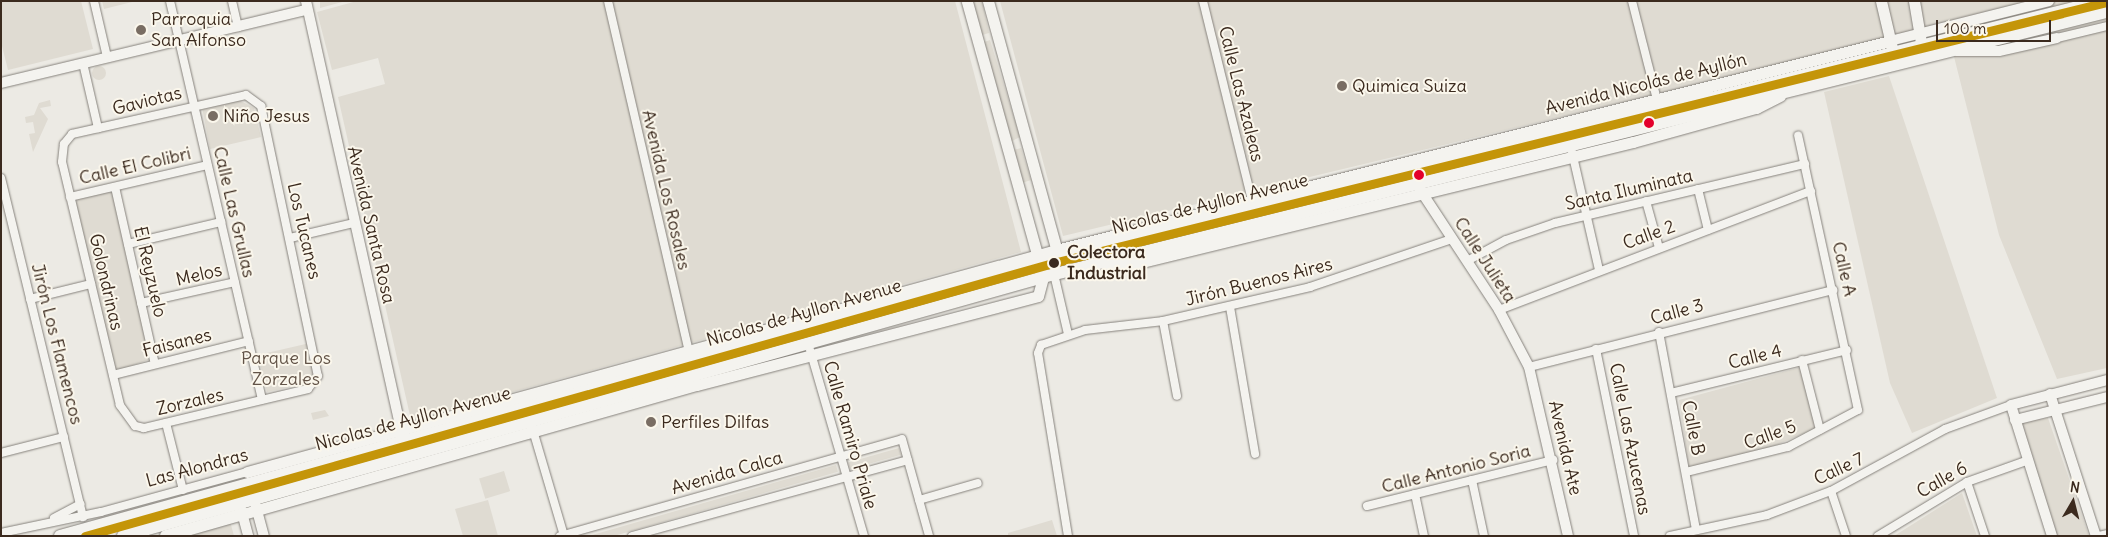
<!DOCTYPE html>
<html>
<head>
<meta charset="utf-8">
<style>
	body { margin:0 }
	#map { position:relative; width:2108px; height:537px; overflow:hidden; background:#eceae4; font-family:Delius,sans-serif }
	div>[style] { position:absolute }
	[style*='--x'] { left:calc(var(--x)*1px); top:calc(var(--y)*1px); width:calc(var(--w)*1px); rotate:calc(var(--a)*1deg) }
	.built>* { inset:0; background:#dfdbd2; transform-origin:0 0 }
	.round { border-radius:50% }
	.roads { filter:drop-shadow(0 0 1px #86827c) drop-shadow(0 0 1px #86827c) }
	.minor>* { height:8px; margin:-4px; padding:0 4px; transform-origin:4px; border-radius:4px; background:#f4f3ef }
	.tertiary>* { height:10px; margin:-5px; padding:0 5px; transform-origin:5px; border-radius:5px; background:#f4f3ef }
	.secondary>* { height:11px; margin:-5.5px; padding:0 5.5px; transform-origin:5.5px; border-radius:5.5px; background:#f4f3ef }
	.primary>* { height:12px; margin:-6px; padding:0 6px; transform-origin:6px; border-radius:6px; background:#f4f3ef }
	.metro-1>* { height:9px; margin:-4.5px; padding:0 4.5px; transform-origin:4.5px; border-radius:4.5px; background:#c49509 }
	.dots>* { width:14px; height:14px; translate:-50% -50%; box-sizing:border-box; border:2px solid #fbf7ec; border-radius:50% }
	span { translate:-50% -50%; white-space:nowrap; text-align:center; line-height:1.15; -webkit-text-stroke:4px #fbf7ec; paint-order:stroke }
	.poi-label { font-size:18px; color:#3b2a1e }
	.left { translate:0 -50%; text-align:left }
	.street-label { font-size:18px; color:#3b2a1e }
	.stop-label { font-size:18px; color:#3b2a1e; font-weight:700 }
	.park-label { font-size:18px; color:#625347 }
	.frame { position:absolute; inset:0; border:2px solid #3b2a1e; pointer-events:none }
	.north { position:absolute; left:2048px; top:477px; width:50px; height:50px; -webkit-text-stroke:4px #fbf7ec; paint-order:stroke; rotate:8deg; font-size:14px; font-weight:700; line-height:20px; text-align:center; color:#3b2a1e }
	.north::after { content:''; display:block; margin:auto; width:18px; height:22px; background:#3b2a1e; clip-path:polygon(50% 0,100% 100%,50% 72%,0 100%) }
	.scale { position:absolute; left:1936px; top:20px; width:115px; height:22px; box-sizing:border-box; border:2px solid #3b2a1e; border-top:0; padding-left:6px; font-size:15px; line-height:18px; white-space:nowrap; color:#3b2a1e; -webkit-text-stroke:4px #fbf7ec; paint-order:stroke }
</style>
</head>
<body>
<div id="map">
	<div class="built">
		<div style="clip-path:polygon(1px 1px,81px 1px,93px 49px,8px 70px,1px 42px)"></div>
		<div style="clip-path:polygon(102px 1px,136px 1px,104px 9px)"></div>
		<div style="clip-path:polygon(320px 1px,346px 1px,320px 8px)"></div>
		<div style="clip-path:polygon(357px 1px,955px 1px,1021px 252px,411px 420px,338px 97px,385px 84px,378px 58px,332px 70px,317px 12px)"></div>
		<div style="clip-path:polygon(972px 1px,982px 1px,989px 33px,982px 35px)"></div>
		<div style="clip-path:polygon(1000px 1px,2082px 1px,2107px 9px,2107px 368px,2057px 379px,1999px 235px,1946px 25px,1063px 236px)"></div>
		<div style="clip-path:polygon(990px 40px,1020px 137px,1012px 141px,984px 42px)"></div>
		<div class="round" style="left:92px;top:66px;width:14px;height:14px"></div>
		<div style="clip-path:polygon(1889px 76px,1997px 398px,1912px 433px,1890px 383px,1824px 92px)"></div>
		<div style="clip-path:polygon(237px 99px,254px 108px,261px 137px,210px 149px,202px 107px)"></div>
		<div style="clip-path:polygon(50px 100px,51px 106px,40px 108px,48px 119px,33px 152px,29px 134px,35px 133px,33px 122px,26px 123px,25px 117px,34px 115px,39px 103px)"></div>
		<div style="clip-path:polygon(1021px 148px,1031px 180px,1022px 183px,1014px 150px)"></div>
		<div style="clip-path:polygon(109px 190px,114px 192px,151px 359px,119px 370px,114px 367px,75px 204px,78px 199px)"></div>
		<div style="clip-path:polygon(310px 343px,315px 371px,309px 383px,267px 392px,258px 355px)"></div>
		<div style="clip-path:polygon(1801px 367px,1817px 428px,1750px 456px,1689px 469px,1679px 400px)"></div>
		<div style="clip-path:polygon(325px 410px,329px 416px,313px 420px,311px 413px)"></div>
		<div style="clip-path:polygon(2048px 418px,2089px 536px,2056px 536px,2030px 461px,2021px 421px)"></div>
		<div style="left:899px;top:448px;width:7px;height:53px;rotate:74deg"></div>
		<div style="left:836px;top:465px;width:7px;height:260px;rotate:74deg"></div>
		<div style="left:504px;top:471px;width:21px;height:26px;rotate:73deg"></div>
		<div style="clip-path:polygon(1962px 493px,1977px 536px,1894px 536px)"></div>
		<div style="clip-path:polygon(488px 500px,498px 536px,463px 536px,455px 509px)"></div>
		<div style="clip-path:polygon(1052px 520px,1057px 536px,1008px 536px,1008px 533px)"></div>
		<div style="clip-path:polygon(230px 521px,234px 536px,180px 536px)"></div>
	</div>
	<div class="roads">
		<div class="minor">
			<div style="--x:94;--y:1;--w:57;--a:76.9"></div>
			<div style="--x:170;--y:1;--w:409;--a:77"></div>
			<div style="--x:232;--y:1;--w:27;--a:77"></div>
			<div style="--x:608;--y:1;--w:387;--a:77"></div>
			<div style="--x:1203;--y:1;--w:209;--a:76.2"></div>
			<div style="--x:1632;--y:1;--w:106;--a:75.8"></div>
			<div style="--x:2057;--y:38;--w:51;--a:-13.5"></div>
			<div style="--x:83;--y:63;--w:67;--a:77"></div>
			<div style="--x:246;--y:95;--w:19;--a:36"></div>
			<div style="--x:261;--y:106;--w:276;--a:78.1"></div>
			<div style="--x:318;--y:376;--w:16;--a:128"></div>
			<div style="--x:308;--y:389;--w:169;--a:166.6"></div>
			<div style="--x:144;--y:428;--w:9;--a:-167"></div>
			<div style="--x:135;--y:426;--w:26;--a:-126"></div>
			<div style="--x:120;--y:405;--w:250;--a:-103.4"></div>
			<div style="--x:62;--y:162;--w:18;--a:-84"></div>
			<div style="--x:64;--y:144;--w:13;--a:-51"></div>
			<div style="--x:72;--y:134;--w:178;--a:-12.6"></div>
			<div style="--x:1572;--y:152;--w:121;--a:77.1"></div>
			<div style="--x:1;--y:178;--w:349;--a:76.4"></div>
			<div style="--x:115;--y:187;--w:181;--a:77.3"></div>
			<div style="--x:1698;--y:189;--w:42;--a:76.3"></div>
			<div style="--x:70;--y:197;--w:141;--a:-13.1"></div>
			<div style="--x:1646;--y:201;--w:49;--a:74.5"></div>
			<div style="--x:290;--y:238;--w:66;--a:-13.2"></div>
			<div style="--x:128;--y:244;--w:96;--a:-13.3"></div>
			<div style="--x:1467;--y:261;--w:44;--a:-28.3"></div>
			<div style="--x:1506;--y:240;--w:52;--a:-19.1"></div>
			<div style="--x:1555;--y:223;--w:257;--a:-13.3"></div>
			<div style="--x:1054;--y:274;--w:62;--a:76.9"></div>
			<div style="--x:30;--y:299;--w:63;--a:-13.8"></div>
			<div style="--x:141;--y:303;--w:96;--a:-12.6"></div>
			<div style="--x:1230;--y:307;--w:149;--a:80.3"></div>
			<div style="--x:1499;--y:310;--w:334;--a:-20.9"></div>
			<div style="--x:1163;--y:321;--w:76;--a:79.4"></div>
			<div style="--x:1659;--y:332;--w:201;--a:79.4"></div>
			<div style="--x:1596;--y:349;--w:191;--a:78.5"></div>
			<div style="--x:810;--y:350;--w:194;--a:73.8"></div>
			<div style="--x:1802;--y:360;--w:72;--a:75.6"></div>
			<div style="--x:1529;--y:367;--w:314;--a:-14.2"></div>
			<div style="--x:113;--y:375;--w:140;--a:-14"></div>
			<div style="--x:1671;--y:393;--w:181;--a:-13.7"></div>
			<div style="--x:166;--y:423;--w:69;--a:75.8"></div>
			<div style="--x:532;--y:427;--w:114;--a:73.6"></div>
			<div style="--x:1;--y:453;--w:65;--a:-14.3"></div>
			<div style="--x:1686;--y:472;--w:105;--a:-13.8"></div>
			<div style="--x:1788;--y:447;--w:79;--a:-27.9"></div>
			<div style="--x:1858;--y:410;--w:281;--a:-102.3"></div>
			<div style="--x:1472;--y:480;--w:57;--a:77.9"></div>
			<div style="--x:1967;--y:482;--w:57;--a:71.6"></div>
			<div style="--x:1831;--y:491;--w:47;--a:71.6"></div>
			<div style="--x:1415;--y:494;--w:43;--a:77.9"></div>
			<div style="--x:919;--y:500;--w:61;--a:-16.1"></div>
			<div style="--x:1367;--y:506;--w:192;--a:-13.9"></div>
			<div style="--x:54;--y:518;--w:30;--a:-28"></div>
			<div style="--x:1;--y:533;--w:102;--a:-11.9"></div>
			<div style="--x:101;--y:512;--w:151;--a:-15.3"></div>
			<div style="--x:560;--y:536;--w:355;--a:-15.8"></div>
			<div style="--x:902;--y:439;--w:101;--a:74.4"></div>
			<div style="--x:632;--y:536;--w:286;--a:-15.4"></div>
			<div style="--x:1068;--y:536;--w:185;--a:-99.3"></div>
			<div style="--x:1038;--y:353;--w:9;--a:-69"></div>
			<div style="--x:1041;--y:345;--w:46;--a:-18.8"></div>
			<div style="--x:1085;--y:330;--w:79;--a:-6.6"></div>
			<div style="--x:1163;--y:321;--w:151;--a:-13"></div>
			<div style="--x:1310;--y:287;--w:150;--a:-18.7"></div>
			<div style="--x:1670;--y:536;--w:99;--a:-12.2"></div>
			<div style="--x:1767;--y:515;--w:68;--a:-20.6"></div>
			<div style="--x:1831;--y:491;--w:130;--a:-28.5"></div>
			<div style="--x:1945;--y:429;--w:70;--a:-20"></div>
			<div style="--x:1878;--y:536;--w:104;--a:-31.2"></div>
			<div style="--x:1967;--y:482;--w:63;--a:-19.6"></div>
			<div style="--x:2099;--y:536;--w:8;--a:-14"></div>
		</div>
		<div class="tertiary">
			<div style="--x:306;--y:1;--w:465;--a:77.5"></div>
			<div style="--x:1890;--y:41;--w:164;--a:-14.1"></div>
			<div style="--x:1956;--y:51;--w:43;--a:0"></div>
			<div style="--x:1999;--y:51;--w:59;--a:-12.6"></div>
			<div style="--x:1;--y:83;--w:314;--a:-13.5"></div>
			<div style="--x:1419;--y:188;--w:146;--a:56.7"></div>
			<div style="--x:1499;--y:310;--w:64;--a:62.2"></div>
			<div style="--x:1529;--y:367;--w:173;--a:77"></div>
			<div style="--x:2050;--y:394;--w:149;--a:72.1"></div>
			<div style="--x:2015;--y:420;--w:95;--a:-14"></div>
			<div style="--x:255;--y:503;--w:34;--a:75"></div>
			<div style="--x:241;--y:509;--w:28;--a:75"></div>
			<div style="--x:2052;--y:536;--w:137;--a:-107.4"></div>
			<div style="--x:2011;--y:405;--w:99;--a:-14.6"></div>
		</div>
		<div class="secondary">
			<div style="--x:988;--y:1;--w:264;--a:74.6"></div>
			<div style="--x:1881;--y:1;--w:48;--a:76.8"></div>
			<div style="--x:1914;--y:1;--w:54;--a:80.4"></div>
			<div style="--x:1104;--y:263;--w:30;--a:2"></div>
			<div style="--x:1134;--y:264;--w:514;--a:-13.74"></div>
			<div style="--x:1633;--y:142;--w:128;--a:-15.5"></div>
			<div style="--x:1756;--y:108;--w:27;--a:-27"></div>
			<div style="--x:247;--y:472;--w:839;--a:-15.34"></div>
			<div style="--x:1056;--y:250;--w:860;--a:-14.07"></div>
			<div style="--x:243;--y:514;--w:472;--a:-15.9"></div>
			<div style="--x:697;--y:385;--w:352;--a:-14.6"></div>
			<div style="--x:1038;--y:296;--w:20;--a:-75"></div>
			<div style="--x:1043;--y:277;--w:12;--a:-104"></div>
			<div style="--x:1040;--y:265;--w:274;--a:-105.5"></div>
		</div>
		<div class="primary">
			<div style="--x:60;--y:536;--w:1036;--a:-15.44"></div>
			<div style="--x:1059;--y:260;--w:1075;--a:-13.95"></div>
			<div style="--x:123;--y:536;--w:956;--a:-15.72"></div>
			<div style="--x:1043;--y:277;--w:1097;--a:-13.99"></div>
			<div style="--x:166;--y:536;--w:80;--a:-15.9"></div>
		</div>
	</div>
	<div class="metro-1">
		<div style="--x:85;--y:536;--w:1006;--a:-15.75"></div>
		<div style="--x:1053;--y:263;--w:1086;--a:-13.91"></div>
	</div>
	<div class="dots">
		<div style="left:141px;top:30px;background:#796d63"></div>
		<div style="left:1342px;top:86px;background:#796d63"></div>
		<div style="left:213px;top:116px;background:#796d63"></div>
		<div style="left:1649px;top:123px;background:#e4002b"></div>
		<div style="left:1419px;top:175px;background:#e4002b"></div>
		<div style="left:1054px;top:263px;background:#3b2a1e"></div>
		<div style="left:651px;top:422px;background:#796d63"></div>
	</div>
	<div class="poi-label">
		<span class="left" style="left:151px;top:30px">Parroquia<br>San Alfonso</span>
		<span class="left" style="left:1352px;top:86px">Quimica Suiza</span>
		<span class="left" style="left:223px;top:116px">Niño Jesus</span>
		<span class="left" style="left:661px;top:422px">Perfiles Dilfas</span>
	</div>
	<div class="street-label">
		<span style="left:1646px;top:84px;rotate:-14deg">Avenida Nicolás de Ayllón</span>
		<span style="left:1241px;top:94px;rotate:76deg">Calle Las Azaleas</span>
		<span style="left:147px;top:101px;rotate:-14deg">Gaviotas</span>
		<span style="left:135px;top:166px;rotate:-13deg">Calle El Colibri</span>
		<span style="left:666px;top:190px;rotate:77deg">Avenida Los Rosales</span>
		<span style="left:1629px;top:190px;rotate:-13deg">Santa Iluminata</span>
		<span style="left:1210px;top:204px;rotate:-14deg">Nicolas de Ayllon Avenue</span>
		<span style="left:234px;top:212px;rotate:77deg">Calle Las Grullas</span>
		<span style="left:371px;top:225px;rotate:77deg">Avenida Santa Rosa</span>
		<span style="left:304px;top:231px;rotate:77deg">Los Tucanes</span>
		<span style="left:1649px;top:235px;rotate:-20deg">Calle 2</span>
		<span style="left:1485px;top:260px;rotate:57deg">Calle Julieta</span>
		<span style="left:1844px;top:269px;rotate:77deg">Calle A</span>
		<span style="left:150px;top:272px;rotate:77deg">El Reyzuelo</span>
		<span style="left:199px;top:275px;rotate:-13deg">Melos</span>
		<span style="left:106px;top:282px;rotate:77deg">Golondrinas</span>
		<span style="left:1259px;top:282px;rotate:-14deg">Jirón Buenos Aires</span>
		<span style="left:1677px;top:312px;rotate:-15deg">Calle 3</span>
		<span style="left:804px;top:313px;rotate:-16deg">Nicolas de Ayllon Avenue</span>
		<span style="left:177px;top:343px;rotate:-14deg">Faisanes</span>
		<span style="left:57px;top:344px;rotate:76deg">Jirón Los Flamencos</span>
		<span style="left:1755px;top:357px;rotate:-14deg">Calle 4</span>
		<span style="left:190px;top:402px;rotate:-13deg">Zorzales</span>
		<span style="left:413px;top:419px;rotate:-15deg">Nicolas de Ayllon Avenue</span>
		<span style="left:1693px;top:428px;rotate:79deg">Calle B</span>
		<span style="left:850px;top:435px;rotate:74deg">Calle Ramiro Priale</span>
		<span style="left:1770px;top:435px;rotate:-20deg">Calle 5</span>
		<span style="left:1630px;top:439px;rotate:79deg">Calle Las Azucenas</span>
		<span style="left:1565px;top:448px;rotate:77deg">Avenida Ate</span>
		<span style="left:197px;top:468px;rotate:-15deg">Las Alondras</span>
		<span style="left:1456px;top:469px;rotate:-14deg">Calle Antonio Soria</span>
		<span style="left:1839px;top:469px;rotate:-25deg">Calle 7</span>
		<span style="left:727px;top:473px;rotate:-16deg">Avenida Calca</span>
		<span style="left:1942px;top:480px;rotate:-29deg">Calle 6</span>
	</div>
	<div class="stop-label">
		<span class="left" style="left:1067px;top:263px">Colectora<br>Industrial</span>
	</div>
	<div class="park-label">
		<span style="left:286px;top:369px">Parque Los<br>Zorzales</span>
	</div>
	<div class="frame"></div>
	<div class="north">N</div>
	<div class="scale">100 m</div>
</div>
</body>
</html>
